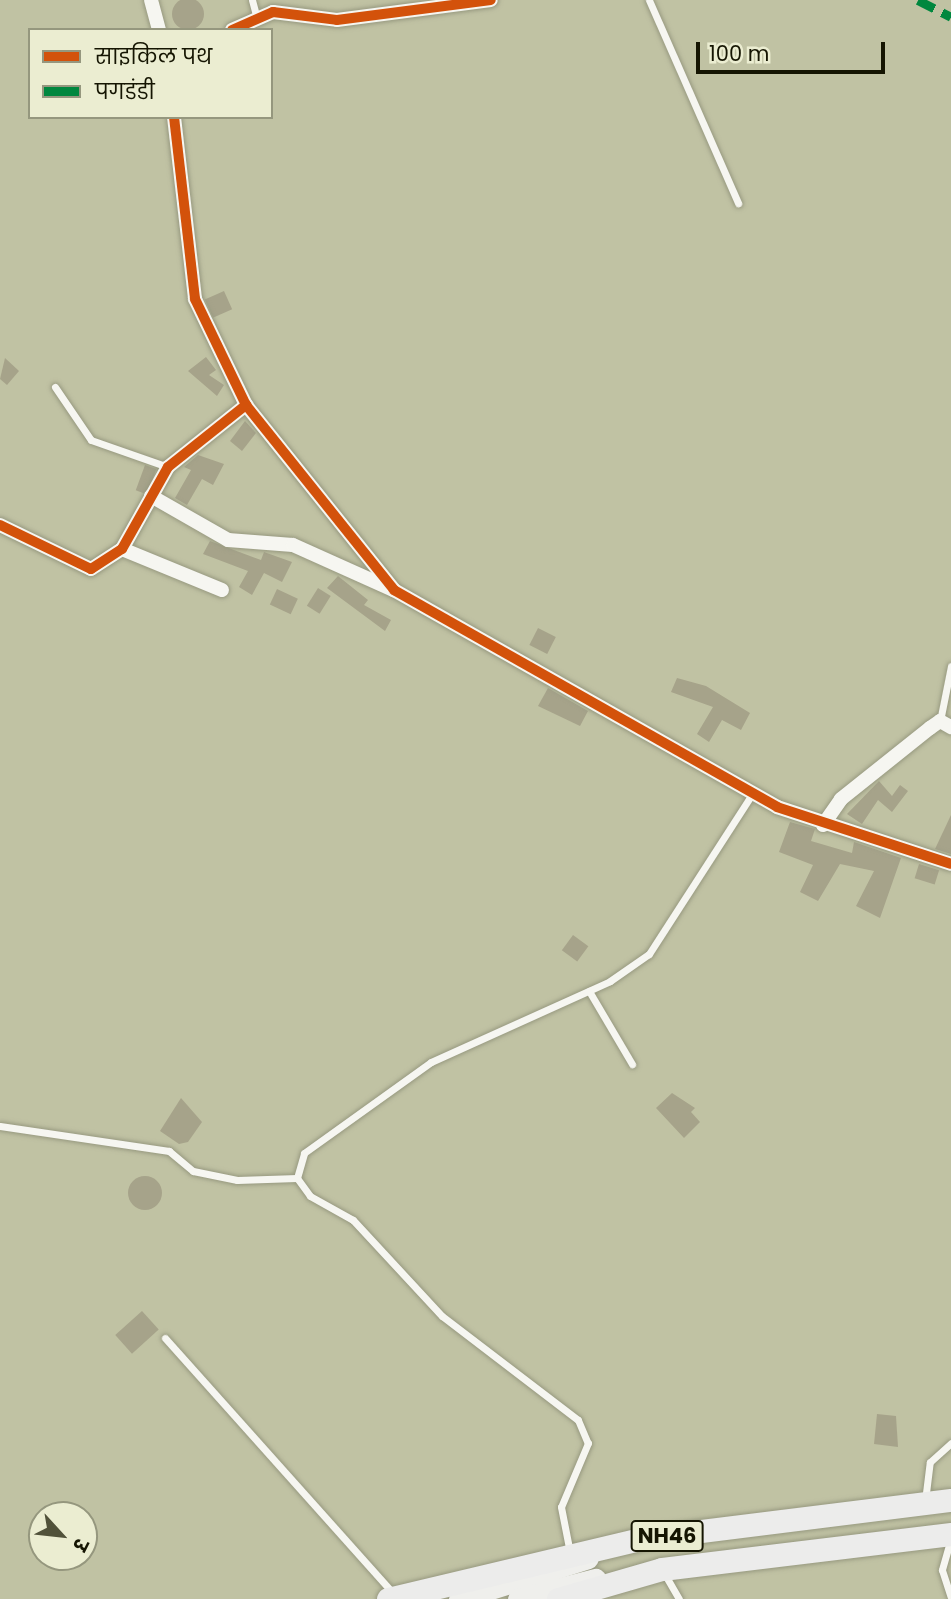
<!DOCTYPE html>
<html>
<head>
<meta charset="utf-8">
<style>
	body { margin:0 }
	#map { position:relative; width:951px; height:1599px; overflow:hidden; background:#c0c2a3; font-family:Poppins,"Noto Sans Devanagari",sans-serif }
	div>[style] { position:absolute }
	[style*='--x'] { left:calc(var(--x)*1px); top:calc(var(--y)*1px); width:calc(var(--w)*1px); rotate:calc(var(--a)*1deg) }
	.building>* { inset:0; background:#a6a38a; transform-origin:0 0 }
	.round { border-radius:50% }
	.roads { filter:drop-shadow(0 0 2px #979980) drop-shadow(0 0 2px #979980) }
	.service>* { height:7px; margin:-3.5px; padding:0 3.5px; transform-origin:3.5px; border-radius:3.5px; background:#f6f6f1 }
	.minor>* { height:14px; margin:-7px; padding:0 7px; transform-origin:7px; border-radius:7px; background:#f6f6f1 }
	.primary>* { height:21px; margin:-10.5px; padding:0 10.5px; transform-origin:10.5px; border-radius:10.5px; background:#efefec }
	.trunk>* { height:23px; margin:-11.5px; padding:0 11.5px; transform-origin:11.5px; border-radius:11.5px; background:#ececeb }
	.quiet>* { height:9px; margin-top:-4.5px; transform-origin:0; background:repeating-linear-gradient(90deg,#00873e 0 18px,transparent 0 27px) }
	.cycleway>* { height:10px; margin:-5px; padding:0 5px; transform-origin:5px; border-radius:5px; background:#d3520b }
	span { translate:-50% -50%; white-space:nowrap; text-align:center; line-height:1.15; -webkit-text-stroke:5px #ebedd1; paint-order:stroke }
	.shield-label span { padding:2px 5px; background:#ebedd1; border:2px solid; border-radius:5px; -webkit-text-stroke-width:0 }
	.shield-label { font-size:21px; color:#151502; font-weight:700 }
	.legend { position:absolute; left:28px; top:28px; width:245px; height:91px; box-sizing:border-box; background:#ebedd1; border:2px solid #95977e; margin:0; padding:9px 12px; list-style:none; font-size:21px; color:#151502 }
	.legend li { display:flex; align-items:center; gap:14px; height:35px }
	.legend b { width:35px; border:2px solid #95977e }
	.north { position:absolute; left:28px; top:1501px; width:70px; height:70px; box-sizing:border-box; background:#ebedd1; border:2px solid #95977e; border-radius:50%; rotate:117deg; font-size:19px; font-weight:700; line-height:28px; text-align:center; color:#151502 }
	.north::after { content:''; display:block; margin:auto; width:24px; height:32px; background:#51523a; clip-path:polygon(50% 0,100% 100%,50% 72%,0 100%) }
	.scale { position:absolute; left:696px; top:42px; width:189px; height:32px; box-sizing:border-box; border:4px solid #151502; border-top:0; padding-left:9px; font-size:21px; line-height:24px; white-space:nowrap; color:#151502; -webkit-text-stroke:5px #ebedd1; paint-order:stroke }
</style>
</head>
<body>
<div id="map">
	<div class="building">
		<div class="round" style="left:172px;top:-2px;width:32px;height:32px"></div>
		<div style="left:224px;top:291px;width:20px;height:21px;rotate:66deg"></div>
		<div style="clip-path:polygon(206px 357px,216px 370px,209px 375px,224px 385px,217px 396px,188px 371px)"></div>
		<div style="clip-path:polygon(5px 358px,19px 371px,7px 385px,0 379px)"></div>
		<div style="clip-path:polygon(245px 421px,256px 433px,242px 451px,230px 441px)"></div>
		<div style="clip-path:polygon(198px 455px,224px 464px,213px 485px,202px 479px,187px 505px,175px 498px,191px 470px,184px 467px)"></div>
		<div style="left:145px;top:465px;width:12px;height:27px;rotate:20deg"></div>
		<div style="clip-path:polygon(210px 541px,261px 560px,264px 552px,292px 562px,282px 582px,264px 573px,252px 595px,239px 587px,248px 571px,203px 554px)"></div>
		<div style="clip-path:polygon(338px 576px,368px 600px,364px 605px,391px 620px,385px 631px,327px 588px)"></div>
		<div style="left:318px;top:588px;width:15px;height:21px;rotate:32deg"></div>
		<div style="left:277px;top:589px;width:23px;height:17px;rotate:25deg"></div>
		<div style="left:538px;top:628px;width:20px;height:19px;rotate:27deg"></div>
		<div style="clip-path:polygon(677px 678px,706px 686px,750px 713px,741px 730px,722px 720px,709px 742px,697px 734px,713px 707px,671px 692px)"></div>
		<div style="clip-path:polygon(548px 688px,588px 711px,580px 726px,538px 706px)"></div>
		<div style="clip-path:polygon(879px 781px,892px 796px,900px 785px,908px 791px,892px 812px,878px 800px,862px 824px,847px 814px)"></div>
		<div style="clip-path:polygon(951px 815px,951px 854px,935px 849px)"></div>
		<div style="clip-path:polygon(790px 822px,815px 829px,811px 841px,852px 853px,854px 842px,901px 858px,880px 918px,856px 906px,874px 871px,840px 864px,818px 901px,800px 892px,813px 865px,779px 852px)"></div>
		<div style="left:919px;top:864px;width:21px;height:15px;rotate:17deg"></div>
		<div style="left:573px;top:935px;width:19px;height:19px;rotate:36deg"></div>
		<div style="clip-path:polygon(672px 1093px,695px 1108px,691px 1112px,700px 1122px,684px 1138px,656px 1108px)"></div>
		<div style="clip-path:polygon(181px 1098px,202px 1122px,188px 1142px,179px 1144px,160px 1131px)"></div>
		<div class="round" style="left:128px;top:1176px;width:34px;height:34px"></div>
		<div style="left:142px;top:1311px;width:25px;height:36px;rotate:48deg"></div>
		<div style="clip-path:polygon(877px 1414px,896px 1416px,898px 1447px,874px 1444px)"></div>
	</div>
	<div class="roads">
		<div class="service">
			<div style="--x:252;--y:0;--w:20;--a:75"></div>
			<div style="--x:649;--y:0;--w:222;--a:66.3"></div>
			<div style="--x:55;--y:387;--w:64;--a:55.8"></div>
			<div style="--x:91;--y:440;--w:82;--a:19.3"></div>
			<div style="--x:940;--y:721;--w:56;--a:-78.7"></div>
			<div style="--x:589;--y:991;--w:85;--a:59.5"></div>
			<div style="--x:0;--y:1126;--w:171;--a:8.4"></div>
			<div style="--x:169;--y:1151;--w:31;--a:40"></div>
			<div style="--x:193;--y:1171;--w:45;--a:11.6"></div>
			<div style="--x:237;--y:1180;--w:60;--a:-1.9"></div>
			<div style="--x:297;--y:1178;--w:22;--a:54"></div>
			<div style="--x:310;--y:1196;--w:49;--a:29.2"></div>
			<div style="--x:353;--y:1220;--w:131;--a:47.2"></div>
			<div style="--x:442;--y:1316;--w:171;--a:37.4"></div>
			<div style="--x:578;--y:1420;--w:25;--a:67"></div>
			<div style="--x:588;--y:1443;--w:69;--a:112.9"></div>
			<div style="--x:561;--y:1507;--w:47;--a:78.9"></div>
			<div style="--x:297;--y:1178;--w:26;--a:-74"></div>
			<div style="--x:304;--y:1153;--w:156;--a:-35.6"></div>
			<div style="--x:431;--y:1062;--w:196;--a:-24.3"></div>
			<div style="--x:610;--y:981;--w:47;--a:-34.7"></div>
			<div style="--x:649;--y:954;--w:190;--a:-57.2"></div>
			<div style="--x:165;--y:1338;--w:342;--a:48.2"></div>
			<div style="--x:925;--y:1501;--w:39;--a:-83"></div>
			<div style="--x:930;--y:1462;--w:28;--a:-42"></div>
			<div style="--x:951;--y:1538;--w:33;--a:106"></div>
			<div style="--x:942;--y:1570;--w:28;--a:72"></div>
			<div style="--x:664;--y:1573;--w:30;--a:60"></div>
		</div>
		<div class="minor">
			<div style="--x:151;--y:0;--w:31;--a:75"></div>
			<div style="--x:232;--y:30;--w:45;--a:-23.7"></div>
			<div style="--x:273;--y:12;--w:64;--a:7.1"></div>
			<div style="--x:337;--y:20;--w:155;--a:-7.4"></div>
			<div style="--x:174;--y:117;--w:183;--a:83.4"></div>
			<div style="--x:195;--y:299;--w:118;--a:64.3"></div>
			<div style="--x:246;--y:405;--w:237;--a:51.3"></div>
			<div style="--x:394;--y:590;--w:440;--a:29.5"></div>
			<div style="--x:777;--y:807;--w:183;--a:18.1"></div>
			<div style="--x:151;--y:496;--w:89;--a:29.7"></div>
			<div style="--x:228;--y:540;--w:65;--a:4.4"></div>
			<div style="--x:293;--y:545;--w:110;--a:24.2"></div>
			<div style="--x:0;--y:525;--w:101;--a:25.8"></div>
			<div style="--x:91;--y:569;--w:37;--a:-33"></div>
			<div style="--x:122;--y:549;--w:94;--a:-60.7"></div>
			<div style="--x:168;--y:467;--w:100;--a:-38.5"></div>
			<div style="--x:122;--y:549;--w:108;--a:22.3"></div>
			<div style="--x:823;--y:825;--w:32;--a:-55"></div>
			<div style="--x:841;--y:799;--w:114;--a:-38.6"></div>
			<div style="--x:930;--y:728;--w:12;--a:-35"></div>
			<div style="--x:940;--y:721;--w:13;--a:29"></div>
		</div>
		<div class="primary">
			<div style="--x:459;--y:1599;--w:135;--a:-17.6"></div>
			<div style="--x:518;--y:1599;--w:80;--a:-14.6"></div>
		</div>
		<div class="trunk">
			<div style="--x:388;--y:1599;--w:264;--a:-13.4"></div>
			<div style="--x:645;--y:1538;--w:308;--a:-7.1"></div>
			<div style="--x:558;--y:1599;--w:108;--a:-16.1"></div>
			<div style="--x:662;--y:1569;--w:291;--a:-6.9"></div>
		</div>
	</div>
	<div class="quiet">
		<div style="--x:918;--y:0;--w:37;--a:27"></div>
	</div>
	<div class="cycleway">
		<div style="--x:232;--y:30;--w:45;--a:-23.7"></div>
		<div style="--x:273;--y:12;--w:64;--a:7.1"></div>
		<div style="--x:337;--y:20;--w:155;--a:-7.4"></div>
		<div style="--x:174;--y:117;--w:183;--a:83.4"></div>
		<div style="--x:195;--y:299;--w:118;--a:64.3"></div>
		<div style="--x:246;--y:405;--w:237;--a:51.3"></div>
		<div style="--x:394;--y:590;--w:440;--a:29.5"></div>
		<div style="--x:777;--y:807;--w:183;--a:18.1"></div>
		<div style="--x:0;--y:525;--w:101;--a:25.8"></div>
		<div style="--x:91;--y:569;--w:37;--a:-33"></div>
		<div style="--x:122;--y:549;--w:94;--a:-60.7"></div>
		<div style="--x:168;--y:467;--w:100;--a:-38.5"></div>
	</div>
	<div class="shield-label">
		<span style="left:667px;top:1536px">NH46</span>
	</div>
	<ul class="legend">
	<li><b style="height:9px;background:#d3520b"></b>साइकिल पथ</li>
	<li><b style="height:9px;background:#00873e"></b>पगडंडी</li>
	</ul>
	<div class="north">उ</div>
	<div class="scale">100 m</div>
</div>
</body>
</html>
